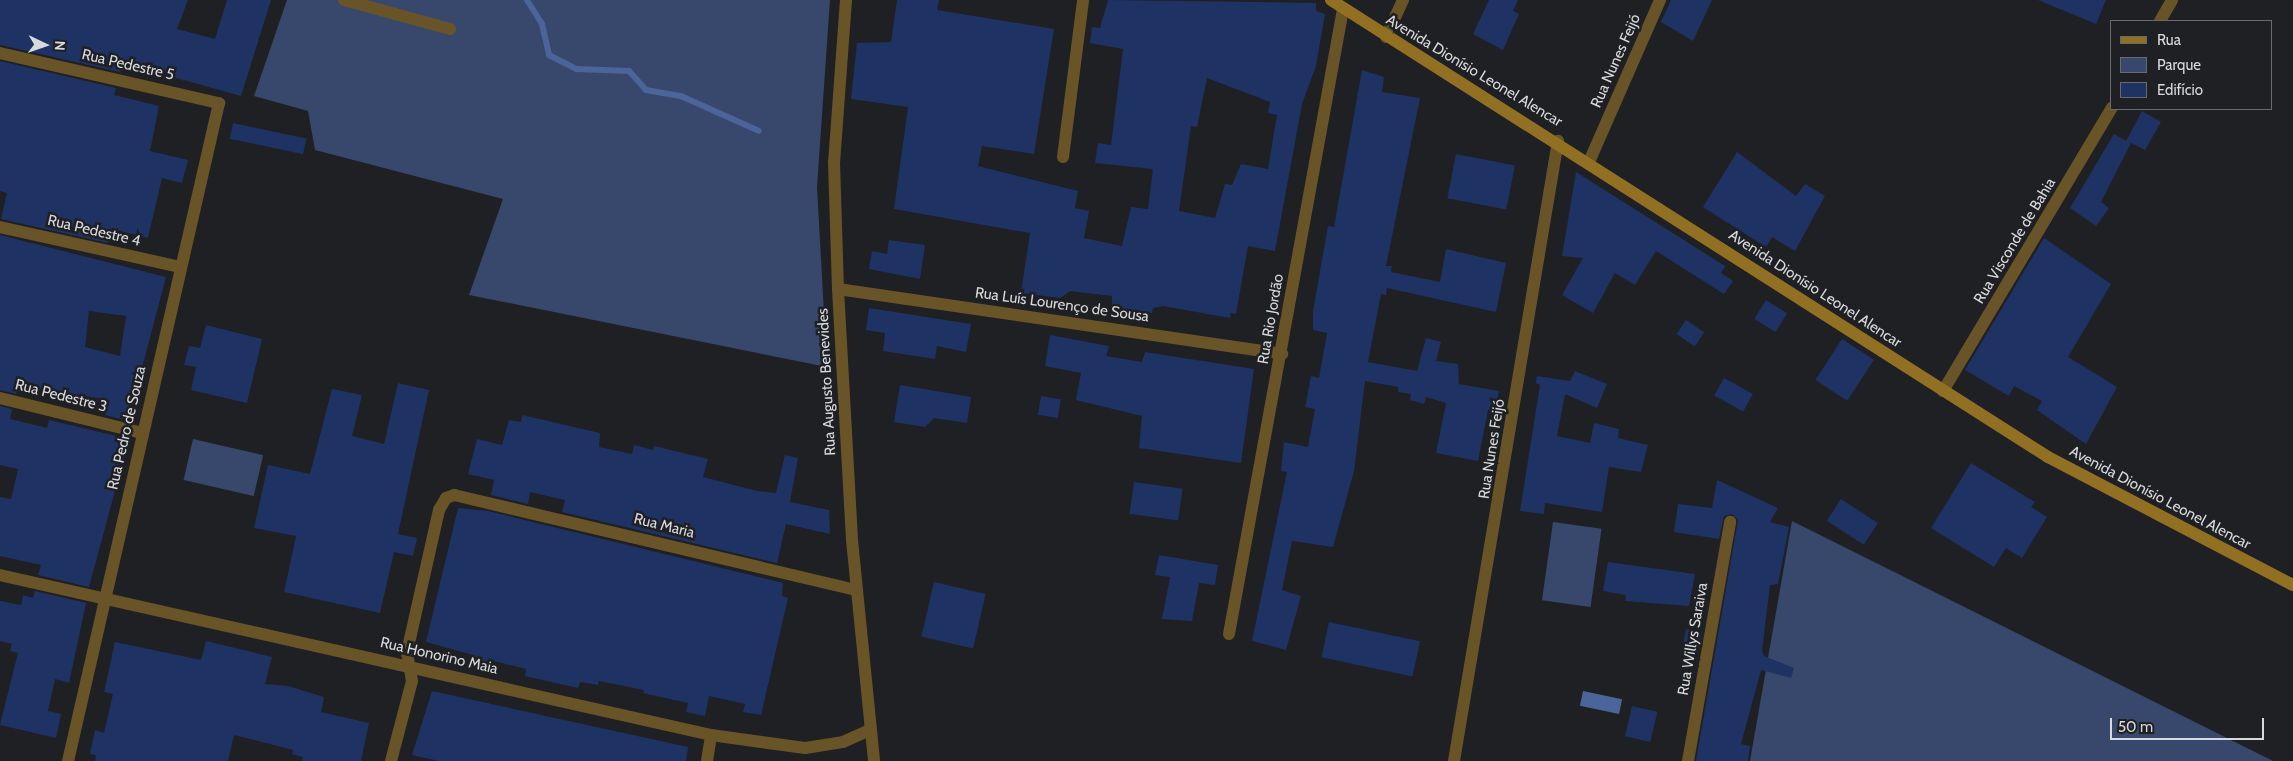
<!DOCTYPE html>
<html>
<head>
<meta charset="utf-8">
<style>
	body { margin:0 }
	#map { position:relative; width:2293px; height:761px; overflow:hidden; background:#1f2024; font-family:Cabin,sans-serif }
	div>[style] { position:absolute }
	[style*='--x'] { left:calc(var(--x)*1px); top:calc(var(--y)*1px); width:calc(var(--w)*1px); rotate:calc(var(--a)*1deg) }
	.green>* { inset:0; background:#37486c; transform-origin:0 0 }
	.water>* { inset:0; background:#4b6499; transform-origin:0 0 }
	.stream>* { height:6px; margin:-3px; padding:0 3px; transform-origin:3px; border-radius:3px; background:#4b6499 }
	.building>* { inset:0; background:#1e3263; transform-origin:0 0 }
	.street>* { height:12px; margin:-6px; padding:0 6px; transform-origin:6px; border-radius:6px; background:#695427 }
	.secondary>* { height:12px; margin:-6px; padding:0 6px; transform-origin:6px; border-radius:6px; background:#927022 }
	span { translate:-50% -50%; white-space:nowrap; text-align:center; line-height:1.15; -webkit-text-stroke:5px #1f2024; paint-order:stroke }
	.street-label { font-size:15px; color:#d8d9db }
	.legend { position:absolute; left:2110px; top:20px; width:162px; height:90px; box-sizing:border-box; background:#1f2024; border:1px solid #696a6d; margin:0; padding:6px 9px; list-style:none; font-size:15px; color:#d8d9db }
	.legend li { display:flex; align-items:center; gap:10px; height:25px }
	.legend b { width:25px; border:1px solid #696a6d }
	.north { position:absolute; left:20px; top:20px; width:50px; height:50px; -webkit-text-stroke:4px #1f2024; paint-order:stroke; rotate:93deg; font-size:14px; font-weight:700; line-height:20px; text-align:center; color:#d8d9db }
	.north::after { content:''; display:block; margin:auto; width:18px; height:22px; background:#d8d9db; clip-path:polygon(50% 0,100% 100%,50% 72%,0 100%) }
	.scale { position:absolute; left:2110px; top:718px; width:154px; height:22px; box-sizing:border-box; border:2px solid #d8d9db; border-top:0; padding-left:6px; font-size:15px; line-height:18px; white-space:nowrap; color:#d8d9db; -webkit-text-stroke:4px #1f2024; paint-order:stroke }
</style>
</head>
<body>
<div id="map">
	<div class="green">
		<div style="clip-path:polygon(287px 0,830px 0,817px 187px,827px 367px,469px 295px,503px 199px,315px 150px,308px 111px,254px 96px)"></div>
		<div style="left:193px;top:439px;width:72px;height:42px;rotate:13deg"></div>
		<div style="clip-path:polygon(1792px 521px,2273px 761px,1750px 761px)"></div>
		<div style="left:1553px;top:522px;width:49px;height:79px;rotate:8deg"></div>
	</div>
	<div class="water">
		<div style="left:1583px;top:691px;width:40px;height:15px;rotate:12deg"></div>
	</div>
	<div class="stream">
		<div style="--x:527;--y:0;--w:28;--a:58"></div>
		<div style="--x:542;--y:24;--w:32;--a:77"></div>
		<div style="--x:549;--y:55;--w:31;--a:27"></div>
		<div style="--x:577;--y:69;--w:52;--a:2.2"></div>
		<div style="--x:629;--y:71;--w:25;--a:48"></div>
		<div style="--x:646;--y:90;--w:36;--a:10"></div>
		<div style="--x:681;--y:96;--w:85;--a:24.2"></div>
	</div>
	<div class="building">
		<div style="clip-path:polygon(0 0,188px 0,177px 29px,215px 39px,227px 0,271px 0,241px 96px,123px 63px,120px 72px,0 45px)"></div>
		<div style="clip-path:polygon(evenodd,897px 0,939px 0,937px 10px,1054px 29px,1034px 154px,982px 146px,978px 166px,1078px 191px,1075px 208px,1089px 211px,1084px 238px,1122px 246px,1131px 207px,1148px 209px,1153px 169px,1095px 163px,1098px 143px,1111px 145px,1123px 49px,1090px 43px,1092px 27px,1100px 28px,1108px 0,1316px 3px,1316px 11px,1325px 14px,1316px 66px,1302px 104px,1275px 251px,1248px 246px,1236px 314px,1230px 313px,1230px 318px,1163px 306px,1153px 308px,1152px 313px,1112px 307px,1112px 296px,1070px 291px,1060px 298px,1021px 293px,1030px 233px,894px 209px,908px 107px,851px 99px,857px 43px,891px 42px,897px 0,1207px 78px,1270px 102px,1268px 113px,1277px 115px,1268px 169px,1241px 164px,1232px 185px,1225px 184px,1215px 218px,1179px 211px,1191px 126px,1197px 127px,1207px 78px)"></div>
		<div style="clip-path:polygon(1489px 0,1518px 0,1513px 11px,1519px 14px,1503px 50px,1473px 34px)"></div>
		<div style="clip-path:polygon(1671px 0,1712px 0,1693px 41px,1661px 22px)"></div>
		<div style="clip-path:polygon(2038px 0,2106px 0,2096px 24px)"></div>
		<div style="clip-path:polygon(0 61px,116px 88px,114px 95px,159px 106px,150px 151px,188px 160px,182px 183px,162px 178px,148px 238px,112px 229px,108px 243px,1px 219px,7px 193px,0 191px)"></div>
		<div style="clip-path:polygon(1362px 70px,1384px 77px,1382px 92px,1420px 98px,1386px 266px,1392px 266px,1391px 272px,1440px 282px,1446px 249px,1506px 263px,1496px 312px,1387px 288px,1386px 295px,1381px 294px,1368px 362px,1417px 371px,1426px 338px,1441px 342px,1436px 361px,1458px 364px,1459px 384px,1499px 391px,1495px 411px,1488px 410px,1478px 461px,1436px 453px,1446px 403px,1426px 397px,1424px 404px,1410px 400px,1411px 394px,1398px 392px,1398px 387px,1365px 381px,1354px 471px,1333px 547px,1292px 541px,1282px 590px,1301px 596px,1286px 650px,1252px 641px,1287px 472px,1281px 471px,1284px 442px,1308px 447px,1315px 409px,1305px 407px,1311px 376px,1319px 378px,1327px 333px,1313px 330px,1313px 311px,1328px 226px,1334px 227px)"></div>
		<div style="clip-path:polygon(2142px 111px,2161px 122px,2145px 150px,2131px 143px,2101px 202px,2109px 208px,2096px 226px,2070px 208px,2114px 134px,2126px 141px)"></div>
		<div style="left:233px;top:123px;width:75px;height:16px;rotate:12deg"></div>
		<div style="clip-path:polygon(1737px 152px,1796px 196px,1805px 184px,1825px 196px,1795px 251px,1772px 237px,1766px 247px,1703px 207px)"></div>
		<div style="left:1456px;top:154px;width:60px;height:45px;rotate:11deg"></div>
		<div style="clip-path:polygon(1576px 172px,1725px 266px,1721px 273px,1733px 281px,1724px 294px,1656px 251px,1635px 285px,1615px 273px,1593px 313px,1562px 295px,1583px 258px,1562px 256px)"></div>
		<div style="clip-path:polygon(evenodd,0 235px,166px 277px,128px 421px,105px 415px,110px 400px,18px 385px,16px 394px,0 390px,0 235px,89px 311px,126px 316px,120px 356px,85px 347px,89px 311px)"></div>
		<div style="clip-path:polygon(2044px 238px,2111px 284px,2068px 357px,2117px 387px,2086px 444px,2037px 410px,2042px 401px,2014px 386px,2009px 396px,1965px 370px)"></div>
		<div style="clip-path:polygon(889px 240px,925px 245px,920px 279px,869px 269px,872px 251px,887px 254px)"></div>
		<div style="left:1766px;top:300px;width:25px;height:22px;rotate:32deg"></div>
		<div style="clip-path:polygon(869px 308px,971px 324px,966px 352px,937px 346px,935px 359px,883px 351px,885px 333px,866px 330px)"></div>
		<div style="left:1686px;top:320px;width:22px;height:17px;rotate:34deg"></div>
		<div style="clip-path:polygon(206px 325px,262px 339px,247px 403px,191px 390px,196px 367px,184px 365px,189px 346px,200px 348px)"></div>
		<div style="clip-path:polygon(1050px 335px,1109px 346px,1106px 356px,1142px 362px,1145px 352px,1254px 369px,1241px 463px,1139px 448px,1142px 416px,1076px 400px,1081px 373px,1045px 366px)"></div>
		<div style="left:1842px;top:339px;width:38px;height:49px;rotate:33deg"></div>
		<div style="clip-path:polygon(1575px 371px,1607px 384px,1597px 408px,1565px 394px,1557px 436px,1590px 443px,1594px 423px,1619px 429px,1618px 438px,1648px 445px,1641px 472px,1609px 467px,1602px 512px,1545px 503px,1544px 514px,1520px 511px,1540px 385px,1536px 383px,1537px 376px,1570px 381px)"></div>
		<div style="left:1724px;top:378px;width:33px;height:20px;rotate:29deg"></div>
		<div style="clip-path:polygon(398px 383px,429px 390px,398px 534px,417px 538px,413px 556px,394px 552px,380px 613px,284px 592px,296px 536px,254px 528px,268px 465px,310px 474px,332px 389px,362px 395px,352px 436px,384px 444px)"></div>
		<div style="clip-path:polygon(900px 385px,971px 397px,967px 423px,934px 418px,925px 427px,894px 422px)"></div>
		<div style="left:1041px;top:396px;width:20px;height:19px;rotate:9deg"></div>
		<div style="clip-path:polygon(0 406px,12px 409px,10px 419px,47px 428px,49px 420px,129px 439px,89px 587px,38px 575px,41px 565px,0 556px,0 497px,11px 499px,18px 469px,0 465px)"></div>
		<div style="clip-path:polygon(522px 415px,600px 433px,599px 447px,632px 454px,634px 445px,653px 450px,654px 446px,708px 459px,703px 477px,757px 491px,776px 493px,785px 455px,798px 458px,790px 502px,829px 510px,830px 534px,786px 524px,777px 563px,562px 512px,565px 500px,530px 492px,528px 504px,491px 495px,494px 480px,468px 474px,477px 439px,502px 445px,509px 420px,521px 422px)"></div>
		<div style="clip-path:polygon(1971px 463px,2035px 502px,2031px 507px,2047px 517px,2022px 558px,2006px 548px,1994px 567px,1931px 528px)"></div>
		<div style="clip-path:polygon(1717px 480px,1778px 508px,1770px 522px,1789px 527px,1778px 584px,1770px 585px,1762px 651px,1764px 656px,1794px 668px,1791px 678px,1761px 670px,1741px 744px,1750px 746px,1748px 761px,1696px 761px,1738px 520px,1732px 514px,1724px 516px,1719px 539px,1674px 532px,1678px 504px,1712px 508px)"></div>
		<div style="left:1134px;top:482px;width:49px;height:32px;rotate:8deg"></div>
		<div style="left:1841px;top:499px;width:44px;height:26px;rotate:33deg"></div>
		<div style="clip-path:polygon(458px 508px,488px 511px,783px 583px,782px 596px,788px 598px,761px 715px,743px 712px,745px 704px,709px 696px,705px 716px,686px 712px,688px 703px,643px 693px,644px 690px,599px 681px,598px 685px,580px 682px,578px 688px,525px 676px,526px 669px,490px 660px,488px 668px,471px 664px,473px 655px,426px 642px)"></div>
		<div style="clip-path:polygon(1159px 555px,1218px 565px,1215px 585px,1199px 583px,1192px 621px,1162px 619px,1170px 577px,1155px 575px)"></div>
		<div style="clip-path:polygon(1608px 562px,1695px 574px,1689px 606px,1625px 601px,1626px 595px,1603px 591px)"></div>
		<div style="left:934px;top:582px;width:53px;height:56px;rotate:13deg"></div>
		<div style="clip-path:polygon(35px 591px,86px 603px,69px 683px,55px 679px,48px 711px,61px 714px,56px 738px,0 725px,18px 653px,10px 651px,12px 644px,0 641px,0 601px,21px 605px,23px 595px,33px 598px)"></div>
		<div style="left:1329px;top:622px;width:93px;height:36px;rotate:12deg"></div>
		<div style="left:1686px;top:629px;width:16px;height:24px;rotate:11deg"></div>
		<div style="clip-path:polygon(206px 641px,272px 657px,265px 684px,288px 686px,324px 697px,321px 712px,369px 723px,361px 761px,302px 761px,303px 757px,292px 754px,293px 750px,234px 735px,228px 761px,95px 761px,96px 755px,90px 754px,95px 730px,104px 733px,113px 694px,104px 692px,115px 642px,201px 660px)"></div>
		<div style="clip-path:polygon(432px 691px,688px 747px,686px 761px,439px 761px,412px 755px)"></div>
		<div style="left:1632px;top:706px;width:26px;height:31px;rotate:13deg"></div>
	</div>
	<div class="street">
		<div style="--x:344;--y:0;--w:110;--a:15.3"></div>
		<div style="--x:846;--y:0;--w:162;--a:94.2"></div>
		<div style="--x:834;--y:162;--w:127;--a:88.2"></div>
		<div style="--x:838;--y:289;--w:251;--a:86.8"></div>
		<div style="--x:852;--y:540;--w:222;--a:84.3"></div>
		<div style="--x:2160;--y:21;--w:24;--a:-60"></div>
		<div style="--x:1386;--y:37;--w:41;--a:-65.3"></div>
		<div style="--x:0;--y:53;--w:225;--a:12.9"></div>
		<div style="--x:219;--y:103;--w:675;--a:102.92"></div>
		<div style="--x:1063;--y:157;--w:158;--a:-82.7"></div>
		<div style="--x:1589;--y:162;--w:177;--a:-66.3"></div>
		<div style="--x:0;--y:227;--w:185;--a:12.5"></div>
		<div style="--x:838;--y:289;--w:449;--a:8.3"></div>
		<div style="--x:1943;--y:391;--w:330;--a:-59.2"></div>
		<div style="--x:0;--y:398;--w:147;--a:13.8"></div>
		<div style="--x:0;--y:575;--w:729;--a:12.68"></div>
		<div style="--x:711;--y:735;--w:95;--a:7.9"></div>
		<div style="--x:805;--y:748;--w:38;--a:-9"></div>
		<div style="--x:843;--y:742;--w:30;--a:-24"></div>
		<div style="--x:1229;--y:634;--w:635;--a:-79.66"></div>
		<div style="--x:391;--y:761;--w:83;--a:-75.3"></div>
		<div style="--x:412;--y:681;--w:29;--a:-100"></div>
		<div style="--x:407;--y:652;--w:146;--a:-77.3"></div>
		<div style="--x:439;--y:510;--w:14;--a:-60"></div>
		<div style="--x:446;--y:498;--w:9;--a:-21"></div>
		<div style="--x:454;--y:495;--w:413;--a:13.3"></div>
		<div style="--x:707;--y:761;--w:26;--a:-81"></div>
		<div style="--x:1454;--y:761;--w:629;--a:-80.48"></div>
		<div style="--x:1688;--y:761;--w:243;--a:-80"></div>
	</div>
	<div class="secondary">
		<div style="--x:1331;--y:0;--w:850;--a:32.51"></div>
		<div style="--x:2048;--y:457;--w:276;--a:27.6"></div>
	</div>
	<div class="street-label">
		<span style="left:1616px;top:61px;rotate:-66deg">Rua Nunes Feijó</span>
		<span style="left:128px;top:65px;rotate:13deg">Rua Pedestre 5</span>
		<span style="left:1474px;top:71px;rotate:31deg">Avenida Dionísio Leonel Alencar</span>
		<span style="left:94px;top:231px;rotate:13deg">Rua Pedestre 4</span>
		<span style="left:2015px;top:241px;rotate:-59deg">Rua Visconde de Bahia</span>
		<span style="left:1815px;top:289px;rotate:33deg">Avenida Dionísio Leonel Alencar</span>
		<span style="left:1062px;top:305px;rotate:8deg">Rua Luís Lourenço de Sousa</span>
		<span style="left:1271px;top:319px;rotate:-80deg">Rua Rio Jordão</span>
		<span style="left:827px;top:382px;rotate:-93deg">Rua Augusto Benevides</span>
		<span style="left:61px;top:396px;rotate:14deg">Rua Pedestre 3</span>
		<span style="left:127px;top:428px;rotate:-77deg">Rua Pedro de Souza</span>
		<span style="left:1492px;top:449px;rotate:-81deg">Rua Nunes Feijó</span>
		<span style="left:2160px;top:498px;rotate:28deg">Avenida Dionísio Leonel Alencar</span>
		<span style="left:664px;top:526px;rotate:14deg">Rua Maria</span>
		<span style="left:1693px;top:639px;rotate:-80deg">Rua Willys Saraiva</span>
		<span style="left:439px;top:656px;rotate:13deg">Rua Honorino Maia</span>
	</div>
	<ul class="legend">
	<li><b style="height:6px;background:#927022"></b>Rua</li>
	<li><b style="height:14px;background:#37486c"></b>Parque</li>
	<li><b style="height:14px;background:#1e3263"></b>Edifício</li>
	</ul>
	<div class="north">N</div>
	<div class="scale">50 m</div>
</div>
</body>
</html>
